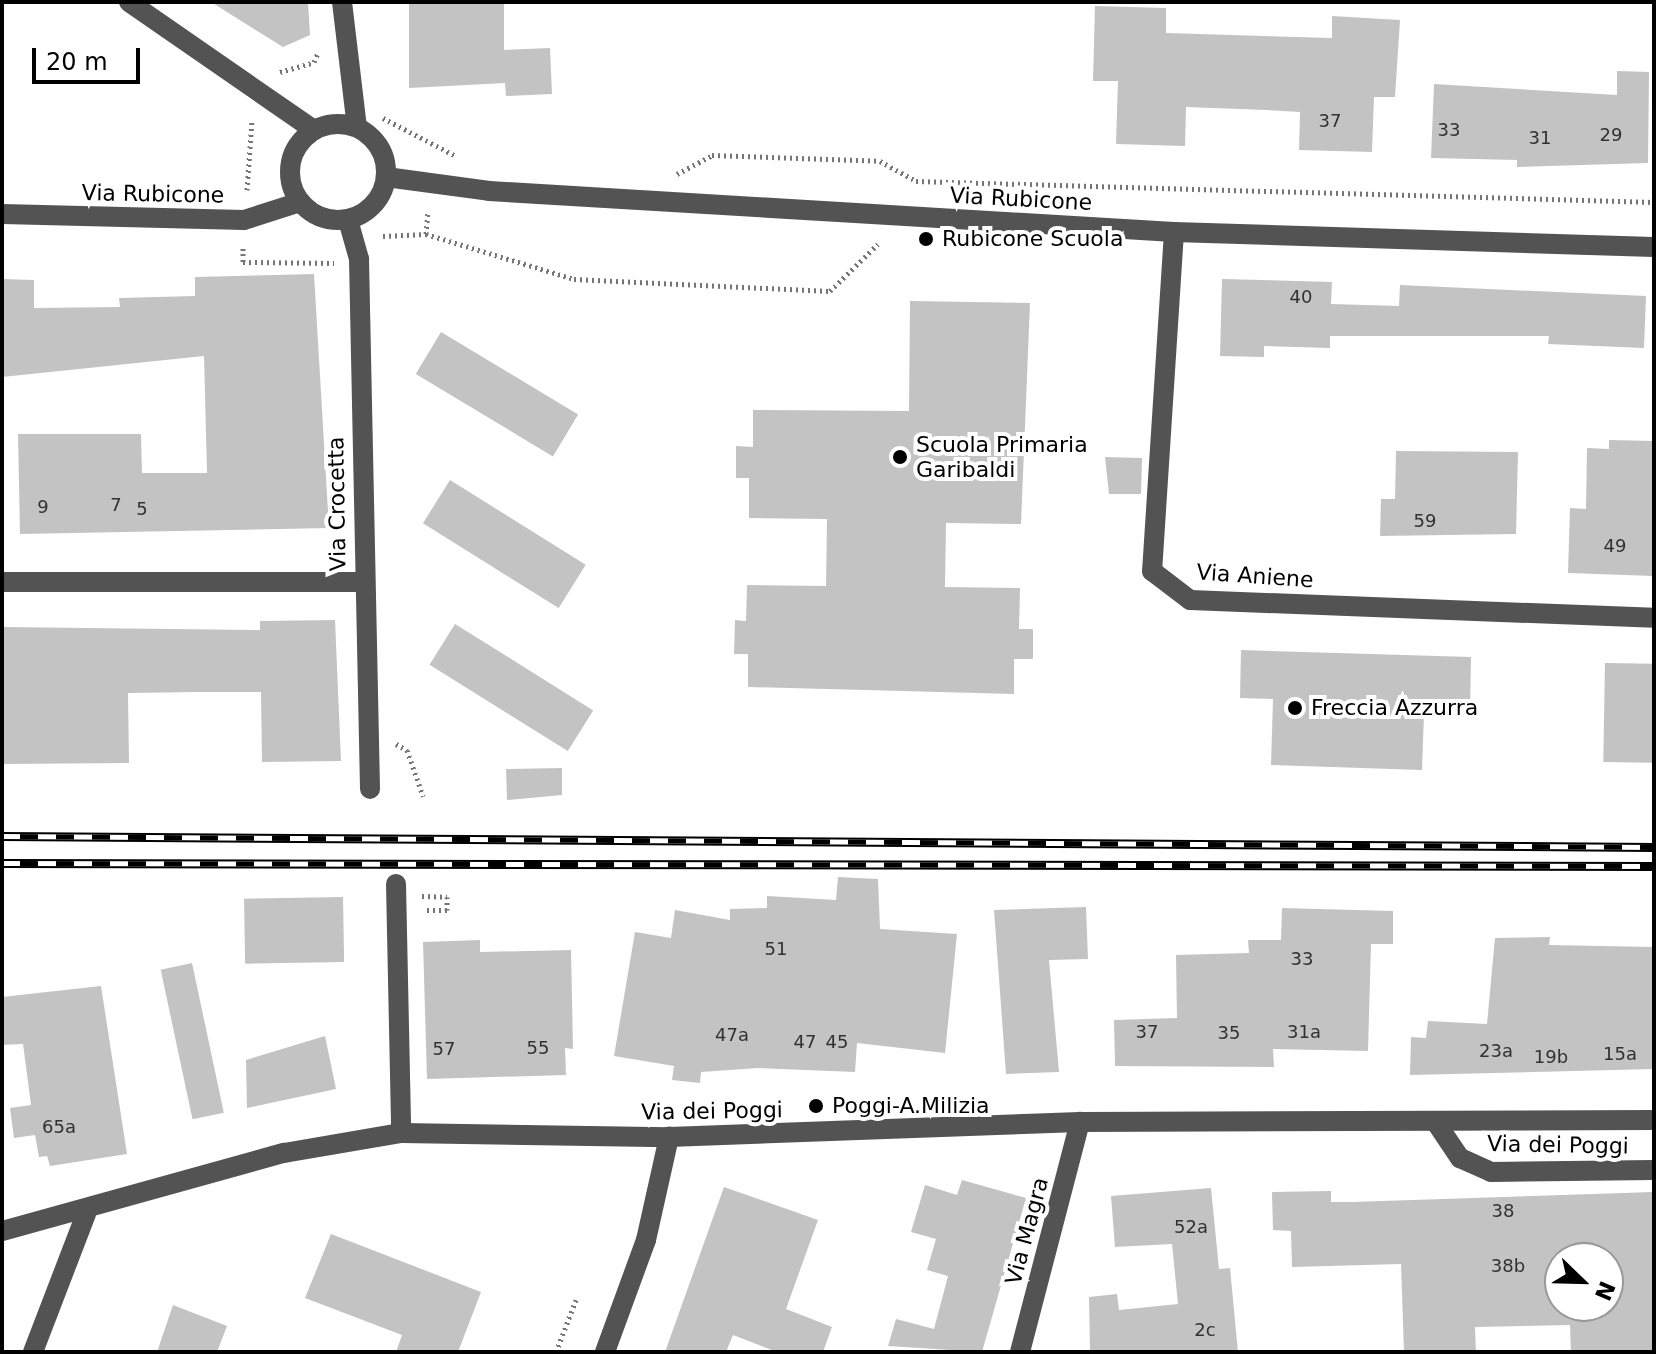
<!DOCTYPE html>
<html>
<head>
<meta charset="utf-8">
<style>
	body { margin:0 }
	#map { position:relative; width:1656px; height:1354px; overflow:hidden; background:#fff; font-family:"DejaVu Sans",sans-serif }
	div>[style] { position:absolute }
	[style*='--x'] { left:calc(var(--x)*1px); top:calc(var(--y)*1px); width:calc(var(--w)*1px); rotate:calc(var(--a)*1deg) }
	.building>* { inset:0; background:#c3c3c3; transform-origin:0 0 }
	.path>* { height:5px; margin-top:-2.5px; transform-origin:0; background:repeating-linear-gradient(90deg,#757575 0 2px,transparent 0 6px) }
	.minor>* { height:20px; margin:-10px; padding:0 10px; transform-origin:10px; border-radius:10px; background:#535353 }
	.minor>.ring { margin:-10px; padding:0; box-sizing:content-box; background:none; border:20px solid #535353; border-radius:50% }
	.rail>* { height:9px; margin-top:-4.5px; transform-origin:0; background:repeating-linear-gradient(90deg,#fff 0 18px,#000 0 36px); box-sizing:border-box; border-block:2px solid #000 }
	.dots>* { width:22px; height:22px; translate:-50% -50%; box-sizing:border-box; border:4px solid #fff; border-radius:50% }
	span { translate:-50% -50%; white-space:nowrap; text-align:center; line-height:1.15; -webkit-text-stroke:8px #fff; paint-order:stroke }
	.number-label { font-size:18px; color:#313131 }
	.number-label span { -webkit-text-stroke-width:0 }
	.street-label { font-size:22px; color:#000 }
	.poi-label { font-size:22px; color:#000 }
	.left { translate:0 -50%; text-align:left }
	.frame { position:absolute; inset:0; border:4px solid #000; pointer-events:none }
	.north { position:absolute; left:1544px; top:1242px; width:80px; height:80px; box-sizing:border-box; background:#fff; border:2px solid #999; border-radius:50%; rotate:113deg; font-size:22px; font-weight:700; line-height:32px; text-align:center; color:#000 }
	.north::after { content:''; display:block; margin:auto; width:28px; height:36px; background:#000; clip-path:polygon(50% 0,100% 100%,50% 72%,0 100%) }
	.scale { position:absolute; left:32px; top:48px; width:108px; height:36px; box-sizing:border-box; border:4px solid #000; border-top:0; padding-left:10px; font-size:24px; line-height:28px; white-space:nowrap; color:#000; -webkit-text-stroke:6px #fff; paint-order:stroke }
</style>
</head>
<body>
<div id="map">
	<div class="building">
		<div style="clip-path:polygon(211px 2px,308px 2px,310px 35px,283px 47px)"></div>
		<div style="clip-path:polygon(409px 2px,504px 2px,504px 50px,550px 48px,552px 94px,506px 96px,505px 83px,409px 88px)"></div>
		<div style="clip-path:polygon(1095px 6px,1166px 8px,1166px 33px,1332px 38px,1332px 16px,1400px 20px,1395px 97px,1374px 97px,1372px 152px,1299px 150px,1300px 112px,1266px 110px,1186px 107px,1185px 146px,1116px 144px,1118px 81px,1093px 81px)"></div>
		<div style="clip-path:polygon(1617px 71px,1649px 72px,1648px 163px,1517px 167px,1517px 160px,1431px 158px,1434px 84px,1617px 95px)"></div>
		<div style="clip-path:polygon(314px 274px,329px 528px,20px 534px,18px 434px,141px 434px,142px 473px,207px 473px,204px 356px,2px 377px,2px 279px,34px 280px,34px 308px,120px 307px,119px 298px,195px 296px,195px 277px)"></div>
		<div style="clip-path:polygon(1222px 279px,1332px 282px,1331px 304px,1399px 306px,1400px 285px,1646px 296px,1644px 348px,1548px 344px,1549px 336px,1330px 336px,1330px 348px,1264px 346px,1264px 357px,1220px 356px)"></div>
		<div style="clip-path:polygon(910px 301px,1030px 303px,1021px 524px,946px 523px,945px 587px,1020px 588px,1019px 629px,1033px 629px,1033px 659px,1014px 659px,1014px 694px,748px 687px,748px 654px,734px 654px,735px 620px,746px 621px,747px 585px,826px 586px,827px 519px,749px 518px,749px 478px,736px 478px,736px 446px,753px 447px,753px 410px,909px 411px)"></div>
		<div style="left:441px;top:332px;width:160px;height:49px;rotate:31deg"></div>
		<div style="clip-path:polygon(1609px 440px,1654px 441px,1654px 576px,1568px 573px,1570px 508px,1586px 509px,1587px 448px,1609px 449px)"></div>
		<div style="clip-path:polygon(1396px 451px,1518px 452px,1516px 534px,1380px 536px,1381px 499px,1395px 499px)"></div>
		<div style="clip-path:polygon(1105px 457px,1142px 458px,1141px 494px,1109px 494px)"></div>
		<div style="left:450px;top:480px;width:160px;height:51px;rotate:32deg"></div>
		<div style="clip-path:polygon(335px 620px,341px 761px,262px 762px,261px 692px,197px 692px,128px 693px,129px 763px,2px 764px,2px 627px,260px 630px,260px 621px)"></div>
		<div style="left:455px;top:624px;width:163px;height:48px;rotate:32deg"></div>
		<div style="clip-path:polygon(1241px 650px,1471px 657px,1470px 713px,1424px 713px,1422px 770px,1271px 765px,1273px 699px,1240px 698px)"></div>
		<div style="left:1605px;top:663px;width:49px;height:99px;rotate:1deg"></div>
		<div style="clip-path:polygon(562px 768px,562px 795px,507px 800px,506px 769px)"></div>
		<div style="clip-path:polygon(838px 877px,878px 879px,880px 929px,957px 934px,945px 1053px,857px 1043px,855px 1072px,758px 1068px,701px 1072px,700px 1083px,672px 1080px,674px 1066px,614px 1056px,635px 932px,671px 938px,675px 910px,730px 920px,730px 909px,767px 908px,767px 896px,836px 900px)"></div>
		<div style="left:343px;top:897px;width:65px;height:99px;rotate:89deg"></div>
		<div style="clip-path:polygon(1086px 907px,1088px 959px,1049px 960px,1059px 1072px,1006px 1074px,994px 910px)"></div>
		<div style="clip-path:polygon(1282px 908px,1393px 911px,1393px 944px,1371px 944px,1368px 1051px,1273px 1049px,1274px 1067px,1115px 1066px,1114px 1020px,1177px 1018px,1176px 955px,1249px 953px,1248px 940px,1281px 940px)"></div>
		<div style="clip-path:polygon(1550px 937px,1549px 945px,1654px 947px,1654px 1069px,1410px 1075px,1411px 1037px,1426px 1038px,1428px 1021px,1487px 1024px,1495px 938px)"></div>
		<div style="clip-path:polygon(480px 940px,480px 952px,571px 950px,573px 1049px,565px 1048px,566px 1075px,427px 1079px,423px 942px)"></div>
		<div style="left:192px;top:963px;width:153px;height:32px;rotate:78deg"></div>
		<div style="clip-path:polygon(101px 986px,127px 1154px,50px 1166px,47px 1156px,39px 1157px,35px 1135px,14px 1138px,10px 1108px,31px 1105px,23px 1044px,2px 1045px,2px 997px)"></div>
		<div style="clip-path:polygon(325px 1036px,336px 1089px,247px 1108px,246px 1060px)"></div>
		<div style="clip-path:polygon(962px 1180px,1026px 1198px,982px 1352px,888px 1346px,896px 1319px,934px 1329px,948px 1276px,927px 1270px,936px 1239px,911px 1232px,925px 1185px,957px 1195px)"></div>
		<div style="clip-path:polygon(724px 1187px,818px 1220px,786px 1309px,832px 1327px,823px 1352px,777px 1352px,733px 1335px,726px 1352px,665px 1352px)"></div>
		<div style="clip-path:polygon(1211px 1188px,1219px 1269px,1230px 1268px,1238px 1352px,1090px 1352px,1089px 1297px,1117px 1294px,1119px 1310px,1178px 1304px,1172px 1244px,1115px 1247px,1111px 1196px)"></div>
		<div style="clip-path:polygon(evenodd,1331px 1191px,1331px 1202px,1352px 1202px,1654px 1192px,1654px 1352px,1571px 1352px,1570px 1325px,1475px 1327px,1476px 1352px,1404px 1352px,1401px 1264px,1292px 1267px,1291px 1231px,1273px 1230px,1272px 1192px,1331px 1191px,1560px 1258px,1608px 1258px,1608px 1306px,1560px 1306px,1560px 1258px)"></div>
		<div style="clip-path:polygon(331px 1234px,481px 1292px,458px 1352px,396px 1352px,402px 1335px,305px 1298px)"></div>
		<div style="clip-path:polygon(173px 1305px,227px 1326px,217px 1352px,157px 1352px)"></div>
	</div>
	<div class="path">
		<div style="--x:280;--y:72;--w:35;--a:-16"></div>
		<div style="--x:314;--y:62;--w:10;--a:-66"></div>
		<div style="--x:383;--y:118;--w:82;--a:27.5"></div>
		<div style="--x:677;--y:174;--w:40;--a:-28"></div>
		<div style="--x:712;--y:155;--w:168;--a:2"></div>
		<div style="--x:880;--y:161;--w:41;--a:29.1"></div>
		<div style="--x:916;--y:181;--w:738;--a:1.63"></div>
		<div style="--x:247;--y:190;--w:70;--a:-85.9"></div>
		<div style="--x:426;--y:234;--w:23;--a:-85"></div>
		<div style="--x:383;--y:236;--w:43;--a:-2.7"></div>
		<div style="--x:426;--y:234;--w:155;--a:16.9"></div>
		<div style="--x:574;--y:279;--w:256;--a:2.7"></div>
		<div style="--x:830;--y:291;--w:67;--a:-44.4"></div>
		<div style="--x:243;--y:248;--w:14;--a:90"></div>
		<div style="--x:243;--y:262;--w:91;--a:0.6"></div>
		<div style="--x:396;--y:744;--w:13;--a:29"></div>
		<div style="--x:407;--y:750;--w:49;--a:70.8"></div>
		<div style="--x:422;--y:896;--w:25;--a:2"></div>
		<div style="--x:447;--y:897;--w:13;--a:90"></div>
		<div style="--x:447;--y:910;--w:24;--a:180"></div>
		<div style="--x:556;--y:1352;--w:56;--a:-69"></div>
	</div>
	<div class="minor">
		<div style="--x:129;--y:2;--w:225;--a:34.7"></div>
		<div style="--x:342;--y:2;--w:126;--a:83.2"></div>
		<div class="ring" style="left:290px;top:124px;width:76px;height:76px"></div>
		<div style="--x:386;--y:177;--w:104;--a:7.7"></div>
		<div style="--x:489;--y:191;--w:686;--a:3.43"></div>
		<div style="--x:1174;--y:232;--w:480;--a:1.8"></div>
		<div style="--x:2;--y:214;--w:242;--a:1.4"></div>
		<div style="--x:244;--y:220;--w:59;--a:-17.8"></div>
		<div style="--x:348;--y:220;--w:41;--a:74.2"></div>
		<div style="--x:359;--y:259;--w:530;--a:88.81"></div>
		<div style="--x:1174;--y:232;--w:340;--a:93.7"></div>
		<div style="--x:1152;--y:571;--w:48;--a:37.3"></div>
		<div style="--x:1190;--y:600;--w:464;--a:2.2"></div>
		<div style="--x:2;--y:582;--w:360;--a:0"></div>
		<div style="--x:396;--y:884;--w:249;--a:88.8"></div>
		<div style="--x:1435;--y:1121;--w:45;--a:56"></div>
		<div style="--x:1460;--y:1158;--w:34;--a:24"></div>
		<div style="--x:1491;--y:1172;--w:163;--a:-0.7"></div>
		<div style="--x:2;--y:1231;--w:293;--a:-15.5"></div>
		<div style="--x:284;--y:1153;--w:119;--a:-9.7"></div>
		<div style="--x:401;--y:1133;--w:268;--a:0.9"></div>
		<div style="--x:669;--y:1137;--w:411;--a:-2.1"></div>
		<div style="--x:1080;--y:1122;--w:574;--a:-0.2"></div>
		<div style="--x:33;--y:1352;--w:148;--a:-69"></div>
		<div style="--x:605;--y:1352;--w:119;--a:-69.9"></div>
		<div style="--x:646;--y:1240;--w:106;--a:-77.4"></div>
		<div style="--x:1020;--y:1352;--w:238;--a:-75.4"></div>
	</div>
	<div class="rail">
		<div style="--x:2;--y:836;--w:1652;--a:0.38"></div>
		<div style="--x:2;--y:863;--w:1652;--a:0.1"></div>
	</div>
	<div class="dots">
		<div style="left:926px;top:239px;background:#000"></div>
		<div style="left:900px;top:457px;background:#000"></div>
		<div style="left:1295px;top:708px;background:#000"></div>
		<div style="left:816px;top:1106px;background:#000"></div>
	</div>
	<div class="number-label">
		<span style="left:1330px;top:121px">37</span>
		<span style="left:1449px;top:130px">33</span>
		<span style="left:1611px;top:135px">29</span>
		<span style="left:1540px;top:138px">31</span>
		<span style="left:1301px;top:297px">40</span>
		<span style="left:116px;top:505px">7</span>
		<span style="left:43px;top:507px">9</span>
		<span style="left:142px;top:509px">5</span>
		<span style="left:1425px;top:521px">59</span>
		<span style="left:1615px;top:546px">49</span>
		<span style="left:776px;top:949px">51</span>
		<span style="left:1302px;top:959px">33</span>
		<span style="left:1147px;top:1032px">37</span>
		<span style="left:1304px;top:1032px">31a</span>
		<span style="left:1229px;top:1033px">35</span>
		<span style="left:732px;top:1035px">47a</span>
		<span style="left:805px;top:1042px">47</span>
		<span style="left:837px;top:1042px">45</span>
		<span style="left:538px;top:1048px">55</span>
		<span style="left:444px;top:1049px">57</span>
		<span style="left:1496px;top:1051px">23a</span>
		<span style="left:1620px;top:1054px">15a</span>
		<span style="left:1551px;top:1057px">19b</span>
		<span style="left:59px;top:1127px">65a</span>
		<span style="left:1503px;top:1211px">38</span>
		<span style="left:1191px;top:1227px">52a</span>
		<span style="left:1508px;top:1266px">38b</span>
		<span style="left:1205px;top:1330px">2c</span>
	</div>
	<div class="street-label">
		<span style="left:153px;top:194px;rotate:1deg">Via Rubicone</span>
		<span style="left:1021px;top:199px;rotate:3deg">Via Rubicone</span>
		<span style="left:337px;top:504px;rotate:-91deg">Via Crocetta</span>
		<span style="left:1255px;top:576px;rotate:4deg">Via Aniene</span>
		<span style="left:712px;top:1111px;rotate:-1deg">Via dei Poggi</span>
		<span style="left:1558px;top:1145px;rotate:1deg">Via dei Poggi</span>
		<span style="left:1027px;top:1231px;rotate:-75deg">Via Magra</span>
	</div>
	<div class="poi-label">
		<span class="left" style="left:942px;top:239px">Rubicone Scuola</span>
		<span class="left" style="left:916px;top:457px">Scuola Primaria<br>Garibaldi</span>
		<span class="left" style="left:1311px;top:708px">Freccia Azzurra</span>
		<span class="left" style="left:832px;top:1106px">Poggi-A.Milizia</span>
	</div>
	<div class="frame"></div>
	<div class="north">N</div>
	<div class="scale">20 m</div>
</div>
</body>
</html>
